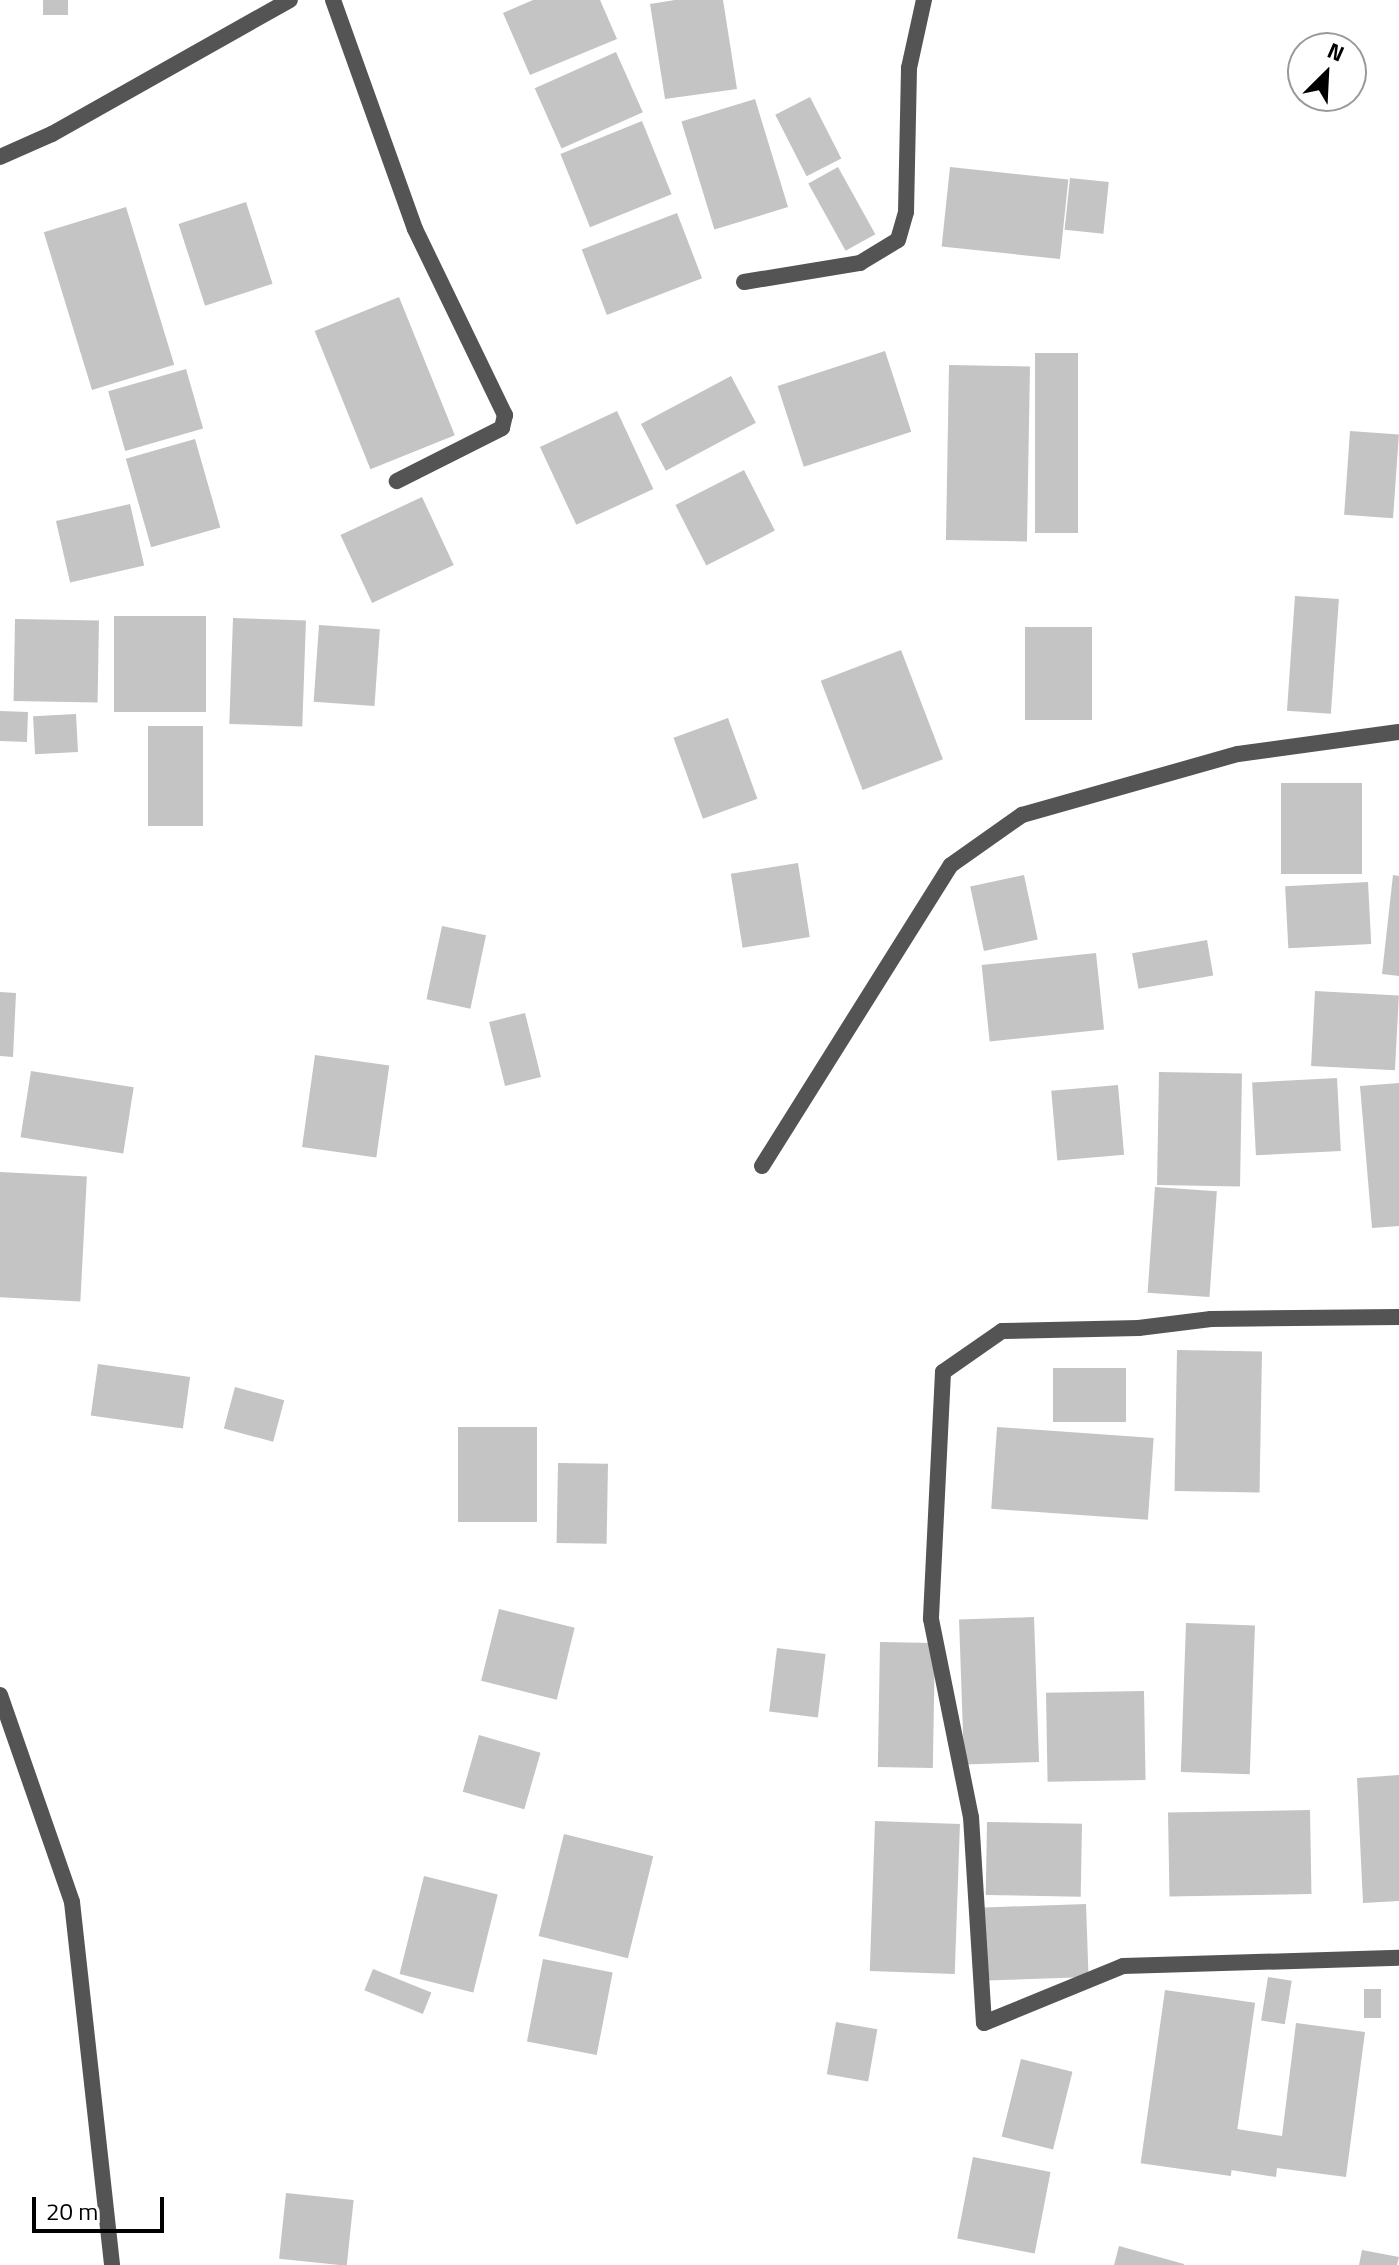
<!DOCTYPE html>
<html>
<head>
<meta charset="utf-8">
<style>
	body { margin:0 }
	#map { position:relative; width:1399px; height:2265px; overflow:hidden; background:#fff; font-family:"Titillium Web",sans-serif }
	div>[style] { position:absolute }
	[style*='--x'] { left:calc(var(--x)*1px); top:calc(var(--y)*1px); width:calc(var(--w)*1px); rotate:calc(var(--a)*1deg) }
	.building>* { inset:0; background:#c4c4c4; transform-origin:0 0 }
	.minor>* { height:16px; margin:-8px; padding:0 8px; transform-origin:8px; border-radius:8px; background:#545454 }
	.tertiary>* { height:16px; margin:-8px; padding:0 8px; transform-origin:8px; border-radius:8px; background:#545454 }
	span { translate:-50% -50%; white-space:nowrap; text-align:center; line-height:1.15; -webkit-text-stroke:8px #fff; paint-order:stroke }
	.north { position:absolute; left:1287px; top:32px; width:80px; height:80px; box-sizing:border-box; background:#fff; border:2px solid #999; border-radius:50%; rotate:24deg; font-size:22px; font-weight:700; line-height:32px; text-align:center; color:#000 }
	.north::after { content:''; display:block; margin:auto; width:28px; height:36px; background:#000; clip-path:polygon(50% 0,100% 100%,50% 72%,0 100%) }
	.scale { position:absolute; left:32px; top:2197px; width:132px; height:36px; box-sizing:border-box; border:4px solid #000; border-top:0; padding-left:10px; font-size:24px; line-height:28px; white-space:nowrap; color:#000; -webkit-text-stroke:6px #fff; paint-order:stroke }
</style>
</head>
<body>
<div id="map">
	<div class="building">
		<div style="left:43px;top:0;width:25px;height:15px"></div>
		<div style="clip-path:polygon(533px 0,600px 0,617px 39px,530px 75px,503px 13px)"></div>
		<div style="clip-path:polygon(675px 0,723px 0,737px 89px,665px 99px,650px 4px)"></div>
		<div style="left:616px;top:52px;width:66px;height:89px;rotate:66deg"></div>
		<div style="left:810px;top:97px;width:69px;height:39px;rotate:63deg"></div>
		<div style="left:755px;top:99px;width:113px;height:77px;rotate:73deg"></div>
		<div style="left:642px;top:121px;width:79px;height:88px;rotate:68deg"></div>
		<div style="left:838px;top:167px;width:77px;height:34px;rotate:61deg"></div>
		<div style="left:950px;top:167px;width:119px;height:80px;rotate:6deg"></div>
		<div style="left:1070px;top:178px;width:39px;height:52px;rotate:6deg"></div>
		<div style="left:246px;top:202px;width:86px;height:71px;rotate:72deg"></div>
		<div style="left:126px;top:207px;width:165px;height:86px;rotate:73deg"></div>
		<div style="left:677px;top:213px;width:70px;height:102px;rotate:69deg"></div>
		<div style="left:399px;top:297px;width:149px;height:91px;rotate:68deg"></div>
		<div style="left:885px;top:351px;width:85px;height:113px;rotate:72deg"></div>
		<div style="left:1035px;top:353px;width:43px;height:180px"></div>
		<div style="left:949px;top:365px;width:81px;height:175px;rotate:1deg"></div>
		<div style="left:186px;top:369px;width:62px;height:81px;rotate:74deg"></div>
		<div style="left:731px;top:376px;width:53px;height:102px;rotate:62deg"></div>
		<div style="left:617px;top:411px;width:86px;height:85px;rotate:65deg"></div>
		<div style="left:1350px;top:431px;width:49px;height:84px;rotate:4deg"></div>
		<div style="left:195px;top:439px;width:92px;height:72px;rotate:74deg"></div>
		<div style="left:744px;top:470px;width:68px;height:77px;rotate:63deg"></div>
		<div style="left:422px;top:497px;width:75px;height:90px;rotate:65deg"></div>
		<div style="left:130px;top:504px;width:63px;height:76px;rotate:77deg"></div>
		<div style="left:1295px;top:596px;width:44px;height:115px;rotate:4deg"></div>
		<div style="left:114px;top:616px;width:92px;height:96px"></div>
		<div style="left:233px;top:618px;width:73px;height:106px;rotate:2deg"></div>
		<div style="left:15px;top:619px;width:84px;height:82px;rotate:1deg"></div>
		<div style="left:319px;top:625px;width:61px;height:77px;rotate:4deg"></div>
		<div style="left:1025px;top:627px;width:67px;height:93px"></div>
		<div style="left:901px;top:650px;width:117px;height:86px;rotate:69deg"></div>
		<div style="left:0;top:711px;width:28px;height:30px;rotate:2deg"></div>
		<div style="left:76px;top:714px;width:38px;height:43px;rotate:87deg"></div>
		<div style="left:728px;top:718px;width:86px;height:58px;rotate:70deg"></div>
		<div style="left:203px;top:726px;width:100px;height:55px;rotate:90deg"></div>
		<div style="left:1281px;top:783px;width:81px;height:91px"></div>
		<div style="left:798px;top:863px;width:75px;height:68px;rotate:81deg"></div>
		<div style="left:1024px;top:875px;width:66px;height:55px;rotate:78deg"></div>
		<div style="clip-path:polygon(1393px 875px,1399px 876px,1399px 976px,1382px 974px)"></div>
		<div style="left:1368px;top:882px;width:62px;height:83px;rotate:87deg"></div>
		<div style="left:442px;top:926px;width:45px;height:75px;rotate:12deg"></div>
		<div style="left:1207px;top:940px;width:36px;height:76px;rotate:80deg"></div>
		<div style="left:1096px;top:953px;width:77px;height:115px;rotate:84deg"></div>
		<div style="left:1315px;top:991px;width:84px;height:75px;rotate:3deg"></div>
		<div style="clip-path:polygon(0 992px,16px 993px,13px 1057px,0 1056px)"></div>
		<div style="left:525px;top:1013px;width:66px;height:37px;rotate:76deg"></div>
		<div style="left:315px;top:1055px;width:75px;height:93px;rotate:8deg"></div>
		<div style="left:31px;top:1071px;width:104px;height:67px;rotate:9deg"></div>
		<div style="left:1159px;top:1072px;width:83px;height:113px;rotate:1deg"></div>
		<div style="left:1337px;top:1078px;width:73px;height:85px;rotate:87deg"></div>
		<div style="clip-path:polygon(1399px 1083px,1399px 1226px,1372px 1228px,1360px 1086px)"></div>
		<div style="left:1118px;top:1085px;width:70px;height:67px;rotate:85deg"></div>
		<div style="left:0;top:1172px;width:87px;height:125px;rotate:3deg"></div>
		<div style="left:1155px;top:1187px;width:62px;height:106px;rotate:4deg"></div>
		<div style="left:1177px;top:1350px;width:85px;height:141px;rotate:1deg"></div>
		<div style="left:98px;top:1364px;width:93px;height:52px;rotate:8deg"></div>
		<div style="left:1053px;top:1368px;width:73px;height:54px"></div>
		<div style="left:235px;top:1387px;width:51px;height:43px;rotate:15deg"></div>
		<div style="left:458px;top:1427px;width:79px;height:95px"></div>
		<div style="left:997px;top:1427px;width:157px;height:82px;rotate:4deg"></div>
		<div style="left:558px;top:1463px;width:50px;height:80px;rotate:1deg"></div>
		<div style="left:499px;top:1609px;width:78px;height:74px;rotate:14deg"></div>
		<div style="left:1034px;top:1617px;width:145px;height:75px;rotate:88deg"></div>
		<div style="left:1186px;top:1623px;width:69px;height:149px;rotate:2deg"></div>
		<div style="left:880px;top:1642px;width:55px;height:125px;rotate:1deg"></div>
		<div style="left:777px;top:1648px;width:49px;height:64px;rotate:7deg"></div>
		<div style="left:1144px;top:1691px;width:89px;height:98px;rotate:89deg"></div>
		<div style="left:479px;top:1735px;width:64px;height:59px;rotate:16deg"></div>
		<div style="clip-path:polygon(1399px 1775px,1399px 1901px,1363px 1903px,1357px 1778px)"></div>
		<div style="left:1310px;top:1810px;width:84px;height:142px;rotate:89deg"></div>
		<div style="left:875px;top:1821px;width:85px;height:150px;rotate:2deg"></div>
		<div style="left:987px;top:1822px;width:95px;height:73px;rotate:1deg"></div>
		<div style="left:564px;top:1834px;width:92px;height:105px;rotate:14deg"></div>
		<div style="left:424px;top:1876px;width:76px;height:101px;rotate:14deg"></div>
		<div style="left:1086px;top:1904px;width:73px;height:102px;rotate:88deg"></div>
		<div style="left:543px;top:1959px;width:71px;height:84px;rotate:11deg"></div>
		<div style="left:373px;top:1969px;width:63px;height:23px;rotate:22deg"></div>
		<div style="left:1268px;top:1977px;width:24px;height:44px;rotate:9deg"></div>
		<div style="left:1381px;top:1989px;width:29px;height:17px;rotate:90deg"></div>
		<div style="left:1165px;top:1990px;width:91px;height:175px;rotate:8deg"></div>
		<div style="left:836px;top:2022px;width:42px;height:53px;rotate:10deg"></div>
		<div style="clip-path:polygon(1296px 2023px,1365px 2032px,1346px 2177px,1277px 2168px,1276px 2177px,1231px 2170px,1237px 2129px,1282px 2136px)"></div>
		<div style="left:1021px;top:2059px;width:53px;height:80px;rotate:14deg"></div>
		<div style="left:973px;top:2157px;width:79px;height:83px;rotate:11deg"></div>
		<div style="left:286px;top:2193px;width:68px;height:66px;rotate:6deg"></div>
		<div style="clip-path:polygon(1119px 2246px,1184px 2264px,1184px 2265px,1114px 2265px)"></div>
		<div style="clip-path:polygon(1362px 2250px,1399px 2257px,1397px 2265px,1359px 2265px)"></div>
	</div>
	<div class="minor">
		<div style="--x:333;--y:0;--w:243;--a:70.3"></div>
		<div style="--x:415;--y:229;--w:207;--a:64.2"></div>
		<div style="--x:505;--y:415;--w:13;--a:103"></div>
		<div style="--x:502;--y:428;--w:118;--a:153.2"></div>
		<div style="--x:744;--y:282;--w:118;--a:-9.3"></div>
		<div style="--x:860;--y:263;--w:44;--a:-31.2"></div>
		<div style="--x:898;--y:240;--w:29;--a:-74"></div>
		<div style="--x:906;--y:212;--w:144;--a:-88.8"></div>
		<div style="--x:909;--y:68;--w:70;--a:-77.6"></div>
		<div style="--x:762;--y:1166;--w:355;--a:-57.9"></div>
		<div style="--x:951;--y:865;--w:87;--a:-35.2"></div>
		<div style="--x:1022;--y:815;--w:224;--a:-15.8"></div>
		<div style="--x:1238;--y:754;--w:162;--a:-7.8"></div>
		<div style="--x:1399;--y:1317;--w:188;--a:179.4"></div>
		<div style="--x:1211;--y:1319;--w:73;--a:172.9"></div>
		<div style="--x:1139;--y:1328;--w:137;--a:178.7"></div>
		<div style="--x:1002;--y:1331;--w:72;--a:145.2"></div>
		<div style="--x:943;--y:1372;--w:247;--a:92.8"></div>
		<div style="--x:931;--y:1619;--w:202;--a:78.6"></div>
		<div style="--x:971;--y:1817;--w:206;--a:86.4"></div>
		<div style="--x:984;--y:2023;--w:150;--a:-22.3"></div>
		<div style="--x:1123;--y:1966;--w:276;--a:-1.7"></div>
		<div style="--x:0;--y:1695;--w:219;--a:70.8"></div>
		<div style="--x:72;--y:1902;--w:365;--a:83.7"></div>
	</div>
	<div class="tertiary">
		<div style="--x:0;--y:157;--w:57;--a:-23.9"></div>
		<div style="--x:52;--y:134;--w:273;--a:-29.4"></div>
	</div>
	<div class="north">N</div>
	<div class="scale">20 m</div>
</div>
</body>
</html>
